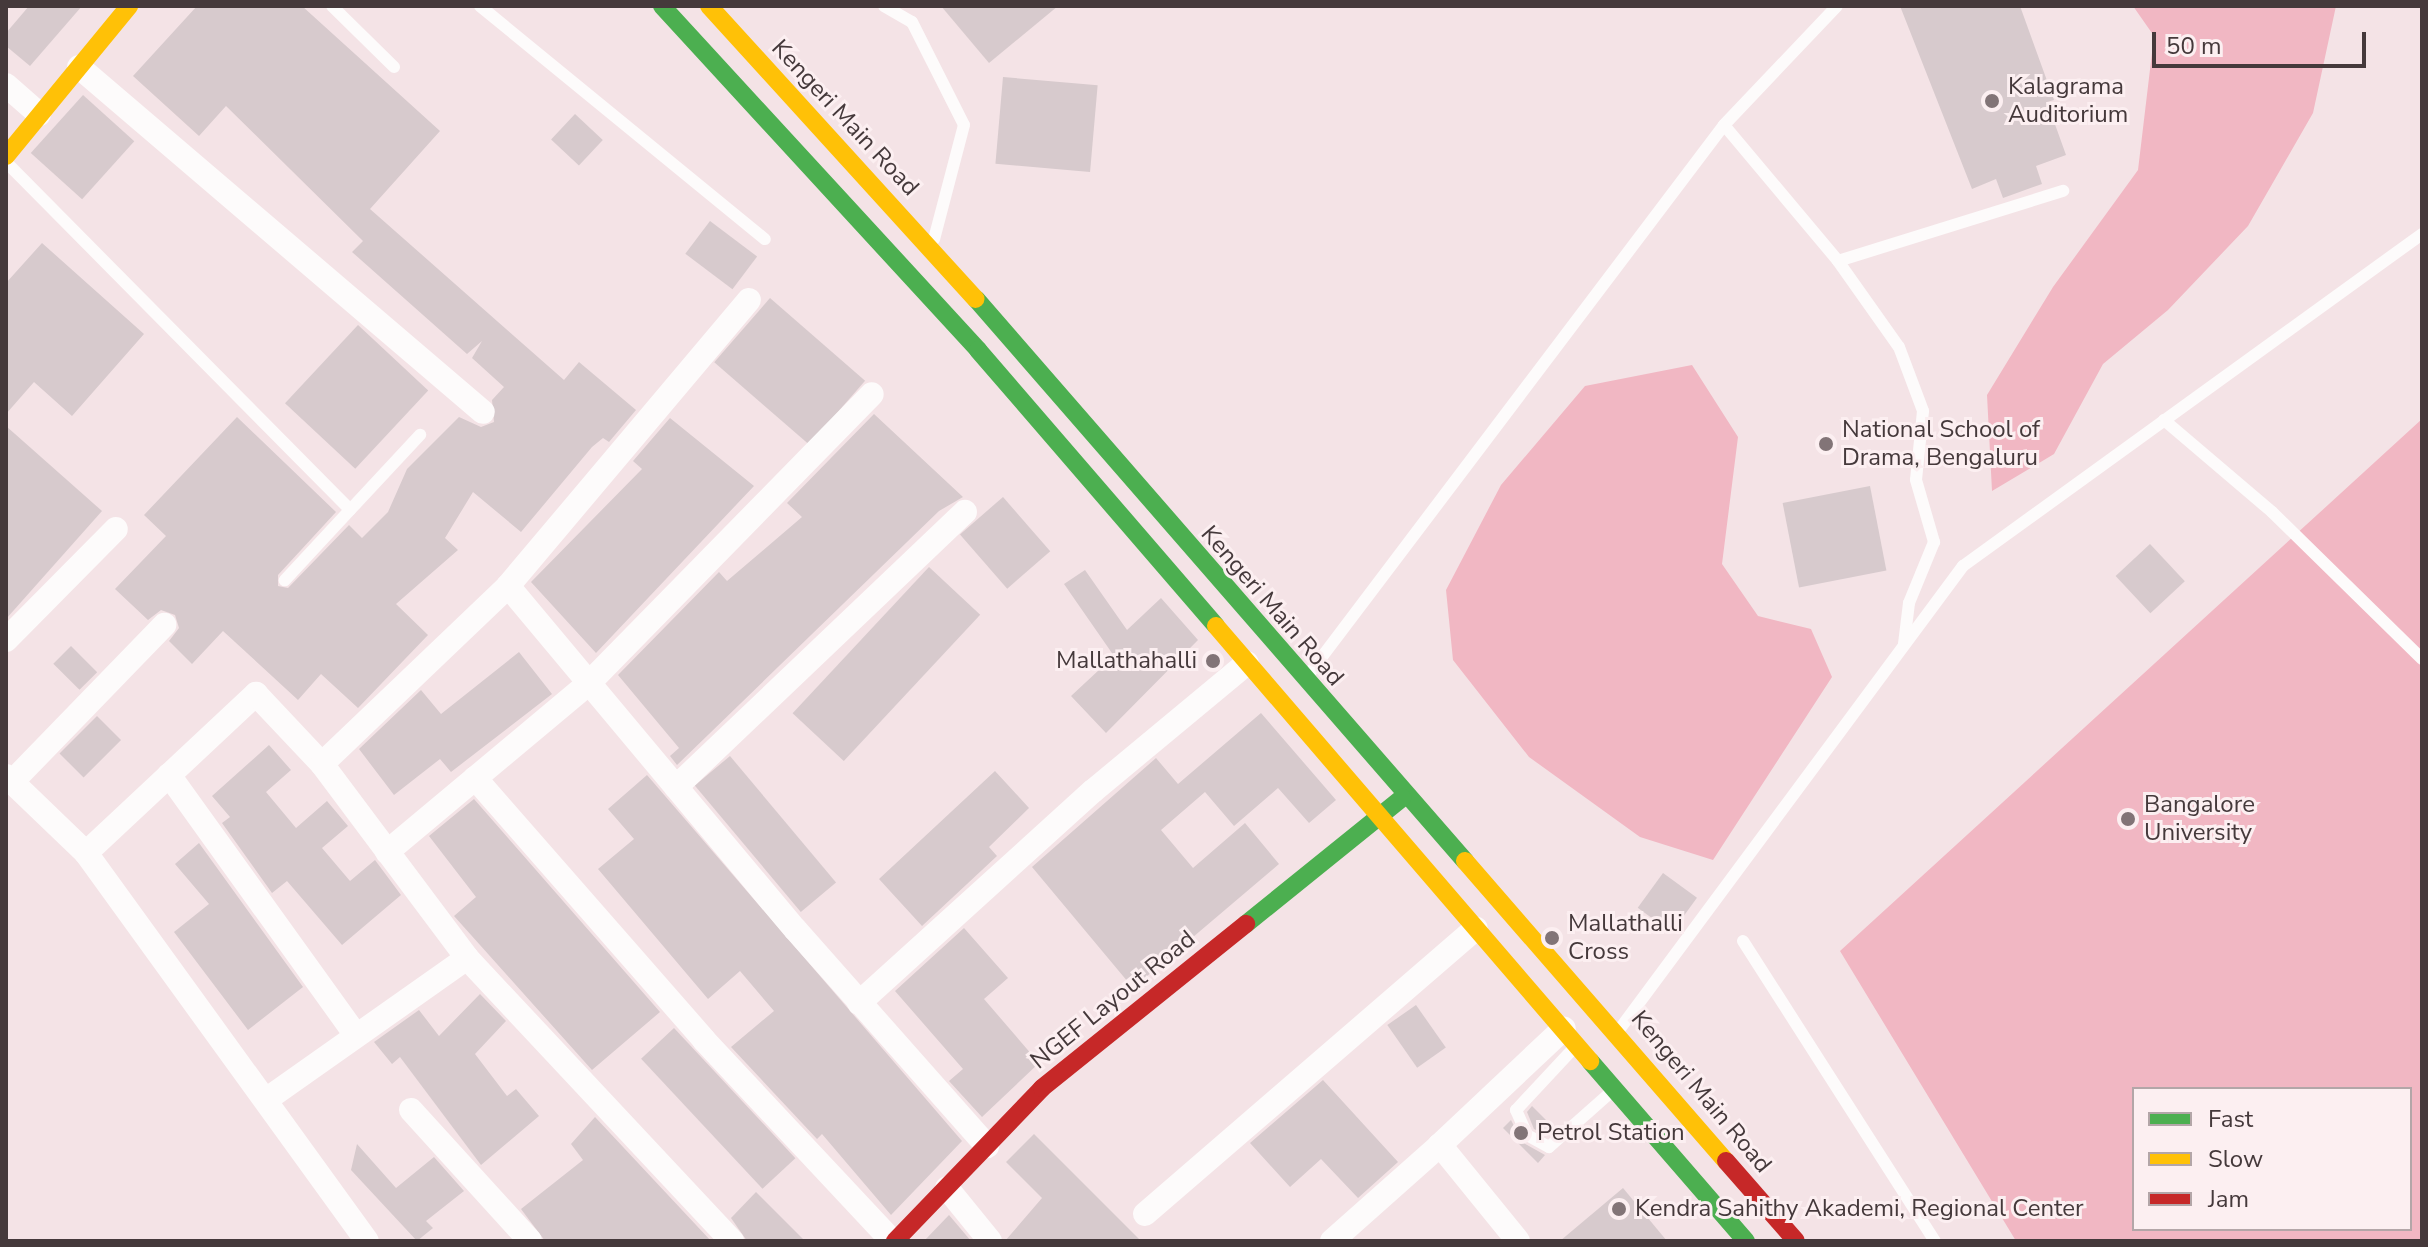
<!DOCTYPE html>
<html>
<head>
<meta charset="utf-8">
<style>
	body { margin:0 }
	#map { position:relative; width:2428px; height:1247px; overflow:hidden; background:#f4e3e6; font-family:"Nunito Sans",sans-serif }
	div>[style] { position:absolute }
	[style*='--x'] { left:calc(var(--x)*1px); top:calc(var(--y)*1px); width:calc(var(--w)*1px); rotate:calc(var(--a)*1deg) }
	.forest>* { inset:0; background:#f1b7c3 }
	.building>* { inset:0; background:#d7cacd; transform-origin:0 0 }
	.lane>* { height:12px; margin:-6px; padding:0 6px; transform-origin:6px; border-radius:6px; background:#fdfbfb }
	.street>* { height:24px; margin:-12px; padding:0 12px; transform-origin:12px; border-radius:12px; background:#fdfbfb }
	.fast>* { height:18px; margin:-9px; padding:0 9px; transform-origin:9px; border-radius:9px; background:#4caf50 }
	.slow>* { height:18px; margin:-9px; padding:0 9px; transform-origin:9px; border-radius:9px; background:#ffc107 }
	.jam>* { height:18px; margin:-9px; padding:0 9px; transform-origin:9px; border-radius:9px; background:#c62828 }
	.dots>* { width:22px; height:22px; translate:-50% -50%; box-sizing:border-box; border:4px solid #fceff1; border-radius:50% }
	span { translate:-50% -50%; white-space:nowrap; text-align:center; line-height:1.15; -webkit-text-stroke:6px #fceff1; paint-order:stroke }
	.poi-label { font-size:24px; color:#45393b }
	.left { translate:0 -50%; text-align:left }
	.right { translate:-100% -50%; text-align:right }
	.street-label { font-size:24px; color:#45393b }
	.frame { position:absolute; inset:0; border:8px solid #45393b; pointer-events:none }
	.legend { position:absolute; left:2132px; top:1087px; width:280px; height:144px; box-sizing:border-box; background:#fceff1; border:2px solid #b3a6a8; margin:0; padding:10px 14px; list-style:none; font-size:24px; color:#45393b }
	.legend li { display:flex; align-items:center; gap:16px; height:40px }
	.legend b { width:40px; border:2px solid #b3a6a8 }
	.scale { position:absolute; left:2152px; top:32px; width:214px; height:36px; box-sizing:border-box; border:4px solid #45393b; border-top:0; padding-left:10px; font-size:24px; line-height:28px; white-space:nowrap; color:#45393b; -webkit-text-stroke:6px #fceff1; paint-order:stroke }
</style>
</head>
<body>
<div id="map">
	<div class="forest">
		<div style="clip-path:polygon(2133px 6px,2336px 6px,2313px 113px,2248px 226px,2168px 310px,2103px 364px,2054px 454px,1992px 491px,1987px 395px,2053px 287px,2138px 170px,2154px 36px)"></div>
		<div style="clip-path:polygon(1692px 365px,1738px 437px,1722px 564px,1758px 616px,1811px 629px,1832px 677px,1713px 860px,1640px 837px,1529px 757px,1453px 660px,1446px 590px,1501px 485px,1585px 386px)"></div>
		<div style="clip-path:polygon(evenodd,2422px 419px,2422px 1241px,2016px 1241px,1840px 951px,2422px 419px,2134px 1089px,2410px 1089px,2410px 1229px,2134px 1229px,2134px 1089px)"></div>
	</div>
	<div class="building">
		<div style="clip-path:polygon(29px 6px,82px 6px,30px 66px,6px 46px,6px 33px)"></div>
		<div style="clip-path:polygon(197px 6px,302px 6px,440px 131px,370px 209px,564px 380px,579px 362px,636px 410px,609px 442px,603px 438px,592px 447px,521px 532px,473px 492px,445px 538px,458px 550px,396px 604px,428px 635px,358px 708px,321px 674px,298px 700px,223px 631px,192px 664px,169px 641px,179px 628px,175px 615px,161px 610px,148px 620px,115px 589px,166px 536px,144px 515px,237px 417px,336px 512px,278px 575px,278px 586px,288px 588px,349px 525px,362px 538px,388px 512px,407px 469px,459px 417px,481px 427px,494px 422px,492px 400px,504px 387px,472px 358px,482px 341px,467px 354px,352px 252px,363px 241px,226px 106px,199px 136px,133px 76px)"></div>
		<div style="clip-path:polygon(941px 6px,1058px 6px,989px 63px)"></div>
		<div style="clip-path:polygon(1900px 6px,2020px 6px,2054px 100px,2047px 102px,2066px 155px,2036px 166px,2042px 184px,2003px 198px,1996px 179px,1972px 189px)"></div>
		<div style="left:1003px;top:77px;width:95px;height:87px;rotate:5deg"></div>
		<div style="left:83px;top:95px;width:69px;height:78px;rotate:42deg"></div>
		<div style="left:575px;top:114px;width:38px;height:35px;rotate:43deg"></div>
		<div style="left:710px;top:221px;width:59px;height:41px;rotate:37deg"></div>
		<div style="clip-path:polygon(42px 243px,144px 334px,72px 416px,34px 382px,6px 414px,6px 283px)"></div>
		<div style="left:770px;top:298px;width:126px;height:85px;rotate:41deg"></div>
		<div style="left:358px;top:325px;width:96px;height:107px;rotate:43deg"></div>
		<div style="clip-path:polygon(874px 414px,963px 497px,939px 511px,677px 765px,670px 756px,679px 748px,618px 675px,719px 572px,727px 581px,802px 517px,787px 503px)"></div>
		<div style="clip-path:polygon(670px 418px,754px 486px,596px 653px,531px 582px,642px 469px,633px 461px)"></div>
		<div style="clip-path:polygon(6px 426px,102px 511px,6px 619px)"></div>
		<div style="left:1870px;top:486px;width:86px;height:89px;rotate:79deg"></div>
		<div style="left:1003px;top:497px;width:72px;height:57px;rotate:49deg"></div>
		<div style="left:2150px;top:544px;width:51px;height:47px;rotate:47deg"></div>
		<div style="left:929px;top:567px;width:70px;height:200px;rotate:43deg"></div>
		<div style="clip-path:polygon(1085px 570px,1127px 630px,1161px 598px,1198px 640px,1106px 733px,1071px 696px,1114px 656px,1064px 584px)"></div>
		<div style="left:71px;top:646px;width:37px;height:25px;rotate:45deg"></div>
		<div style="clip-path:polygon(519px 652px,552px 694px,451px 772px,440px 759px,394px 795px,359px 749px,421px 690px,441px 714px)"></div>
		<div style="clip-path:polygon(1261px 713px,1336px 800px,1309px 823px,1278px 788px,1234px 826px,1205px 792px,1161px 830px,1193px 868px,1245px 823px,1279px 864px,1133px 988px,1032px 867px,1156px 758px,1178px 784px)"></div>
		<div style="left:97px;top:716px;width:34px;height:53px;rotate:45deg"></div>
		<div style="clip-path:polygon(269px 745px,291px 770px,266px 792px,296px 828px,327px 801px,348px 826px,322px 848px,350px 881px,375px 860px,401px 895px,342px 945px,287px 881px,272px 893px,222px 823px,230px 817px,212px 796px)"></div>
		<div style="left:730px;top:756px;width:165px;height:46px;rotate:50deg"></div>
		<div style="clip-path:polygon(995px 771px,1029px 808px,989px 847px,997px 856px,922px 926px,879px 879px)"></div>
		<div style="clip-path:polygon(647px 775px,962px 1141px,891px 1215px,822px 1134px,817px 1139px,731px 1047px,774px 1011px,740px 971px,708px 999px,598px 869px,634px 839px,608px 809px)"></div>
		<div style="clip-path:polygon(474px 799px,660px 1012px,592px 1070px,454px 916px,476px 897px,429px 836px)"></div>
		<div style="clip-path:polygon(199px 843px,303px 987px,248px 1030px,174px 932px,209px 904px,175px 864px)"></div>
		<div style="left:1663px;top:873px;width:42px;height:43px;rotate:36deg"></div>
		<div style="clip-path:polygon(964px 928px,1008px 978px,984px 999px,1039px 1063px,982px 1117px,949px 1081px,963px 1069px,895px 991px)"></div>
		<div style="clip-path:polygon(480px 994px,506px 1021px,475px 1054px,507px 1096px,516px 1089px,539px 1116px,481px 1165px,400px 1057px,392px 1064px,374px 1042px,419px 1010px,439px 1036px)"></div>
		<div style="left:1416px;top:1005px;width:52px;height:35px;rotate:55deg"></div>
		<div style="left:674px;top:1028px;width:178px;height:45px;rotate:47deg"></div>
		<div style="clip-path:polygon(1323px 1080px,1398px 1162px,1358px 1198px,1321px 1159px,1290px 1187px,1250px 1143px)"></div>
		<div style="clip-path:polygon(1532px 1106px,1555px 1129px,1548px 1136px,1534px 1129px,1527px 1112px)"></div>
		<div style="clip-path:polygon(595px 1117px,711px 1241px,545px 1241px,521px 1209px,583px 1160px,571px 1144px)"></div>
		<div style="clip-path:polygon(1511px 1120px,1522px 1142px,1545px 1155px,1538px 1163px,1503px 1128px)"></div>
		<div style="clip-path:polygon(1034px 1134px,1141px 1241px,1005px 1241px,1042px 1198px,1006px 1162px)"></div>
		<div style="clip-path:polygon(357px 1144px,396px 1188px,434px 1157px,464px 1191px,426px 1221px,433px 1228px,417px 1241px,351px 1170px)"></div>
		<div style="clip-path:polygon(1623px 1188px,1667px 1241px,1560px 1241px)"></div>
		<div style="clip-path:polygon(756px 1192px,805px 1241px,747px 1241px,731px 1218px)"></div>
		<div style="clip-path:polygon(949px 1215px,971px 1241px,924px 1241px)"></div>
	</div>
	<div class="lane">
		<div style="--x:332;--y:6;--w:87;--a:44.5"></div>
		<div style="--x:480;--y:6;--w:368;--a:39.3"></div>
		<div style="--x:884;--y:6;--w:32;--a:30"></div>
		<div style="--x:912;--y:22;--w:115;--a:63.2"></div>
		<div style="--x:964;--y:125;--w:118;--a:104.7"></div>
		<div style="--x:1724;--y:125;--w:177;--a:50"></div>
		<div style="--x:1838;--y:261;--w:105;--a:54.7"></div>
		<div style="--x:1899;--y:347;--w:68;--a:69.4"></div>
		<div style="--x:1923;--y:411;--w:69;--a:95.8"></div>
		<div style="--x:1916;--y:480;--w:65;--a:73.8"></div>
		<div style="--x:1934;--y:542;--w:66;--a:112.3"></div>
		<div style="--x:1909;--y:603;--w:41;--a:97"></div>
		<div style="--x:6;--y:162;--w:489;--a:45.3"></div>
		<div style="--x:350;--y:510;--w:96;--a:132.9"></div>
		<div style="--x:1838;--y:261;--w:236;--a:-17.3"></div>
		<div style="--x:2164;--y:420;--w:142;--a:40.4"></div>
		<div style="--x:2272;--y:512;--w:210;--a:44.4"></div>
		<div style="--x:350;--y:510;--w:103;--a:-47"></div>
		<div style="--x:1309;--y:674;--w:688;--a:-52.91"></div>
		<div style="--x:1724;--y:125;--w:164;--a:-46.5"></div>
		<div style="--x:1743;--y:941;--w:356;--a:57.4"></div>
		<div style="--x:1619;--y:1030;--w:578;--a:-53.45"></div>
		<div style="--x:1963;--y:566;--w:566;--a:-35.88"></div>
		<div style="--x:1572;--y:1050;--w:82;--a:133"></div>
		<div style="--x:1516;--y:1110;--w:27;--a:66"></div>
		<div style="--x:1527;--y:1135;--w:25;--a:29"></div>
		<div style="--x:1549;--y:1147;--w:83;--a:-41.6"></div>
	</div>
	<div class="street">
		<div style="--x:79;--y:67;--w:531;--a:40.5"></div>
		<div style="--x:6;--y:85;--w:44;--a:41.3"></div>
		<div style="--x:508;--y:586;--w:447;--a:50.1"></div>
		<div style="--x:795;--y:929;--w:290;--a:48.5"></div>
		<div style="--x:6;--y:640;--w:156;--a:-45.3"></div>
		<div style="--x:322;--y:764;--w:257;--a:-43.7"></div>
		<div style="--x:508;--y:586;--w:374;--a:-49.9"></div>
		<div style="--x:169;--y:775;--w:317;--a:54.3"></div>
		<div style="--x:6;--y:776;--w:111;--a:43.9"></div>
		<div style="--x:86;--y:853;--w:479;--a:54.1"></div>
		<div style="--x:475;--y:778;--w:348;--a:48.8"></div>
		<div style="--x:704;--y:1040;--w:275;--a:46.9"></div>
		<div style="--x:12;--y:782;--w:219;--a:-45.9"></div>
		<div style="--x:676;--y:787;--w:399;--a:-43.6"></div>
		<div style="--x:387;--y:852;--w:263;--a:-39.9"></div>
		<div style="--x:589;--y:683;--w:404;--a:-45.6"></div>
		<div style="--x:86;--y:853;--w:233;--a:-43.1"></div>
		<div style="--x:256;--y:694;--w:96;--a:46.7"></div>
		<div style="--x:322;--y:764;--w:242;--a:53.2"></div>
		<div style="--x:467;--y:958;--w:245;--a:144.8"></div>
		<div style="--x:467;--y:958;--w:388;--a:46.9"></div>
		<div style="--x:859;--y:1003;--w:316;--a:-42.2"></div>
		<div style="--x:1093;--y:791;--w:200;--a:-39.7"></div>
		<div style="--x:411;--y:1110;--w:177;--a:47.7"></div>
		<div style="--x:947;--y:1188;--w:68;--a:50.9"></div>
		<div style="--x:1145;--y:1214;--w:437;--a:-40.8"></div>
		<div style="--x:1332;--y:1241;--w:144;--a:-41.6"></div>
		<div style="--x:1518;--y:1241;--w:124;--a:-129.1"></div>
		<div style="--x:1440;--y:1145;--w:170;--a:-43.3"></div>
	</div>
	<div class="fast">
		<div style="--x:662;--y:6;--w:467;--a:47.4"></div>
		<div style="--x:978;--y:350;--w:364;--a:49.2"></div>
		<div style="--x:976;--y:299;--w:745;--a:48.97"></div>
		<div style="--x:1246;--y:924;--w:201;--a:-38.9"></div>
		<div style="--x:1590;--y:1061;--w:238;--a:49.1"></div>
	</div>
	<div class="slow">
		<div style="--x:709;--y:6;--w:396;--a:47.7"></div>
		<div style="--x:6;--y:156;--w:194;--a:-50.6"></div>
		<div style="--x:1216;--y:626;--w:574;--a:49.31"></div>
		<div style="--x:1465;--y:861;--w:398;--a:49"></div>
	</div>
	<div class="jam">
		<div style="--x:1726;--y:1161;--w:106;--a:48.8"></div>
		<div style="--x:895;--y:1241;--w:212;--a:-46.1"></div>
		<div style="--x:1042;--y:1088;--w:262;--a:-38.8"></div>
	</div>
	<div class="dots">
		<div style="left:1992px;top:101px;background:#827477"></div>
		<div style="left:1826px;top:444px;background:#827477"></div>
		<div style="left:1213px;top:661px;background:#827477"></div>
		<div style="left:2128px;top:819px;background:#827477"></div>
		<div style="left:1552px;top:938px;background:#827477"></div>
		<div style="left:1521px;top:1133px;background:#827477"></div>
		<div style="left:1619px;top:1209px;background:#827477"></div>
	</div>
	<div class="poi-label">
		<span class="left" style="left:2008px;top:101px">Kalagrama<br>Auditorium</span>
		<span class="left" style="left:1842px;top:444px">National School of<br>Drama, Bengaluru</span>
		<span class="right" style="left:1197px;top:661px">Mallathahalli</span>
		<span class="left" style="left:2144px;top:819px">Bangalore<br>University</span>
		<span class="left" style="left:1568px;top:938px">Mallathalli<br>Cross</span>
		<span class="left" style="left:1537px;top:1133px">Petrol Station</span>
		<span class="left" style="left:1635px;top:1209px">Kendra Sahithy Akademi, Regional Center</span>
	</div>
	<div class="street-label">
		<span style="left:845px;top:118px;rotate:47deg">Kengeri Main Road</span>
		<span style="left:1272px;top:606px;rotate:49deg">Kengeri Main Road</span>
		<span style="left:1113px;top:1000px;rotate:-39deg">NGEF Layout Road</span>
		<span style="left:1701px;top:1092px;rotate:50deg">Kengeri Main Road</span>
	</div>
	<div class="frame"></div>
	<ul class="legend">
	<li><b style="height:10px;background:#4caf50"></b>Fast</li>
	<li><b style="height:10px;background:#ffc107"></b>Slow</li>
	<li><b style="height:10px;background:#c62828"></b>Jam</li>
	</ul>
	<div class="scale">50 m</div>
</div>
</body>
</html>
